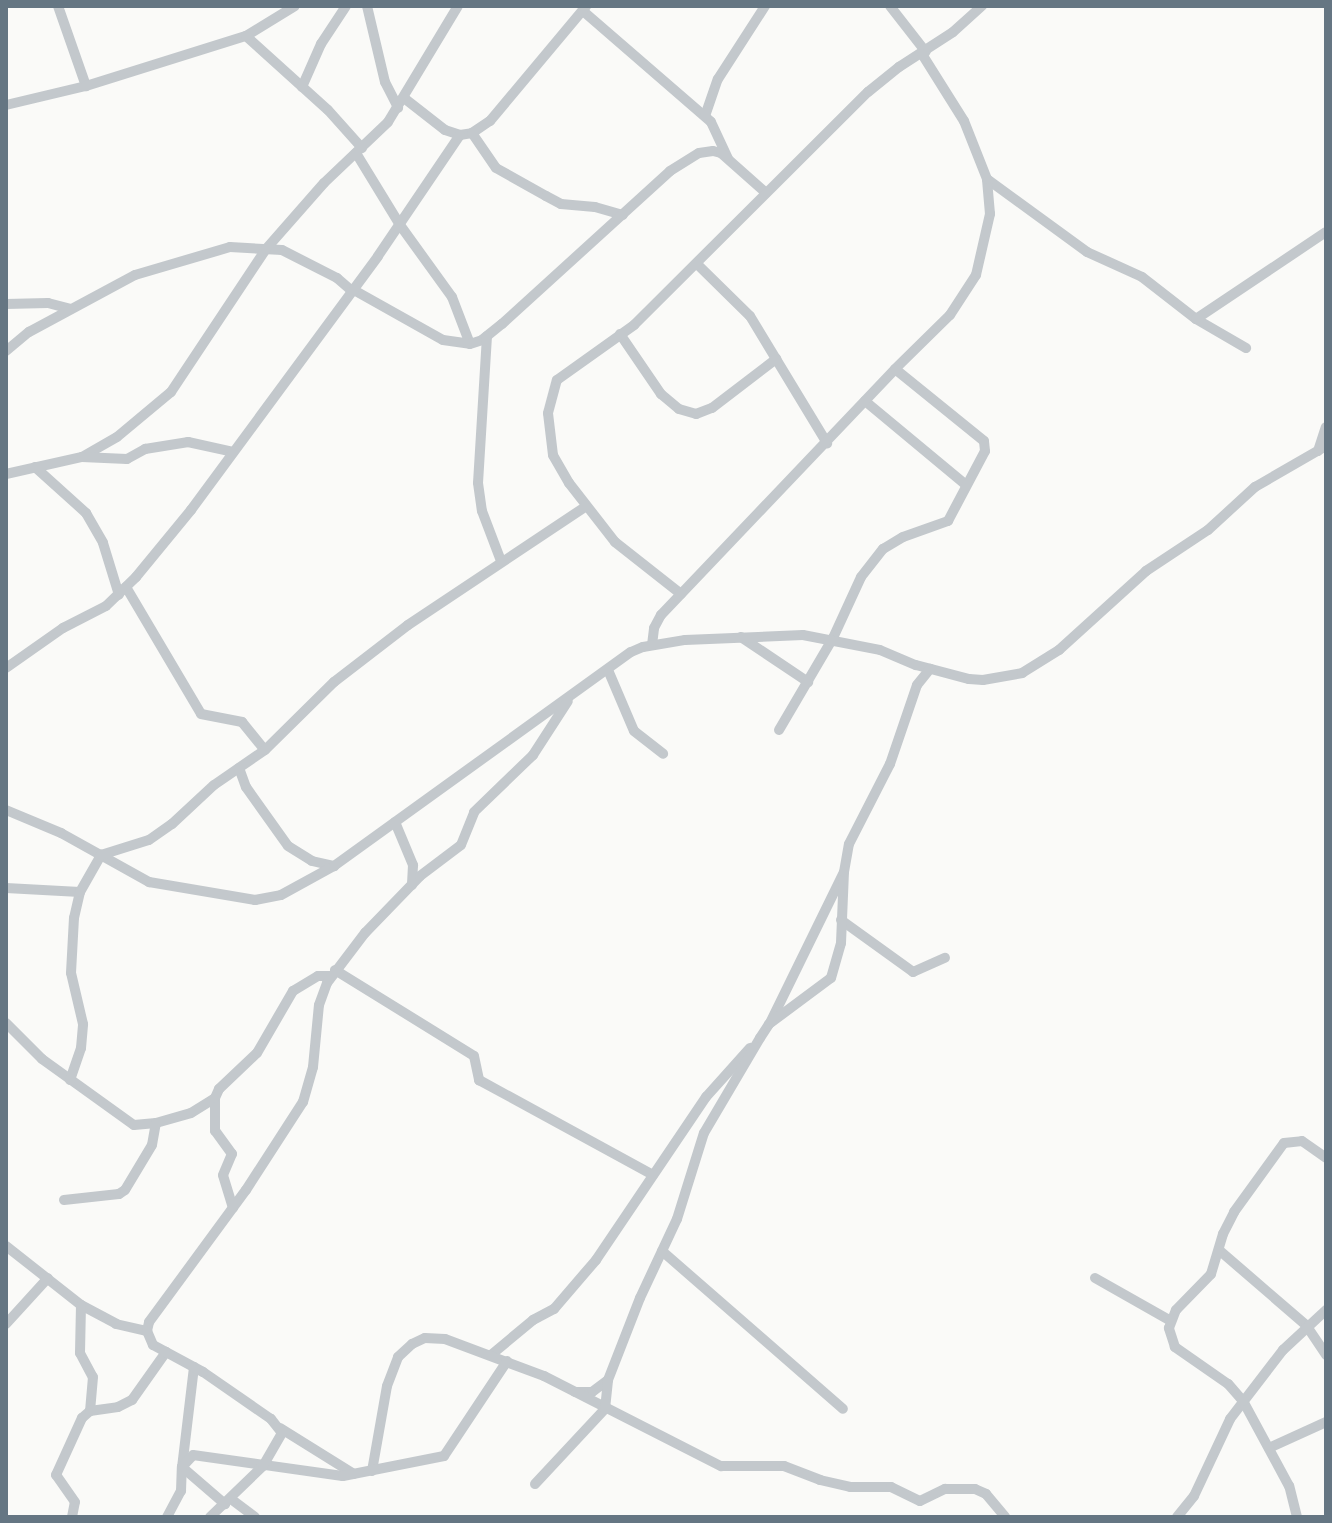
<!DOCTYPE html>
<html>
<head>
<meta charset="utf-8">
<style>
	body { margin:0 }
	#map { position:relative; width:1332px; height:1523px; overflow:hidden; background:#fafaf8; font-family:Roboto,sans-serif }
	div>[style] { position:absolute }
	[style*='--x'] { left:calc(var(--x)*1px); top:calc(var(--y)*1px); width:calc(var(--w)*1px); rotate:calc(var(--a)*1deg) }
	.street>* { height:10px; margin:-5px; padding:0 5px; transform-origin:5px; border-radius:5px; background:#c3c8cc }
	span { translate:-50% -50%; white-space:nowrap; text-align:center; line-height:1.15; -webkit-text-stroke:8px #fff; paint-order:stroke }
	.frame { position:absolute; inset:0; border:8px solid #657683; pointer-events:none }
</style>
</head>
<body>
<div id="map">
	<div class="street">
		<div style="--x:58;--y:6;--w:85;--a:70.7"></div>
		<div style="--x:367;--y:6;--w:78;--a:76.7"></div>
		<div style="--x:385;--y:82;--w:29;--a:63"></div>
		<div style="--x:890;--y:6;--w:58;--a:52"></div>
		<div style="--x:583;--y:11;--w:169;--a:40.9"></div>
		<div style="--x:711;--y:122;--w:40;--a:65"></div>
		<div style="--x:246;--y:36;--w:110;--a:42.1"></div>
		<div style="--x:328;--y:110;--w:51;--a:48.2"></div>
		<div style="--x:302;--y:87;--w:47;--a:-66.2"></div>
		<div style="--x:321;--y:44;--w:45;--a:-56.7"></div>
		<div style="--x:404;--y:98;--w:52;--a:38"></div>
		<div style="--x:445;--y:130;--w:16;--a:18"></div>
		<div style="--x:460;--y:135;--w:12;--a:-9"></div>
		<div style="--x:472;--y:133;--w:22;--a:-34"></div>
		<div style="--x:490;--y:121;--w:150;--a:-50.1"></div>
		<div style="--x:6;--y:105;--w:82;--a:-13.4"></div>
		<div style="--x:86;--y:86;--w:168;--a:-17.4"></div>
		<div style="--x:246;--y:36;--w:57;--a:-31.5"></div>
		<div style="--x:705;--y:116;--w:39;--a:-71"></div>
		<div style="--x:718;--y:79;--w:87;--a:-57.2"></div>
		<div style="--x:472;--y:133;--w:42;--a:55.6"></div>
		<div style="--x:496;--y:168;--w:57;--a:29.2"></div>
		<div style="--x:546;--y:196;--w:17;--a:28"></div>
		<div style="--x:561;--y:204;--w:34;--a:5"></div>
		<div style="--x:595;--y:207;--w:29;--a:16"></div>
		<div style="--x:356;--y:153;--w:84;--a:58.6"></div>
		<div style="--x:400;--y:225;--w:89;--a:54.2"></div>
		<div style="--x:452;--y:297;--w:50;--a:69"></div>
		<div style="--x:987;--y:179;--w:124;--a:36.1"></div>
		<div style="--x:1087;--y:252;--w:60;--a:24.4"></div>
		<div style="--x:1142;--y:277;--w:68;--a:37.9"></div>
		<div style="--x:1196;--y:319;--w:58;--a:30.1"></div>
		<div style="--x:697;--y:264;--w:74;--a:44.5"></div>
		<div style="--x:750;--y:316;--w:149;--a:58.8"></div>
		<div style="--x:352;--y:289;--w:104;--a:29.3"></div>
		<div style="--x:443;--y:340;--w:27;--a:8"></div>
		<div style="--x:470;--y:344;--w:13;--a:-18"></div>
		<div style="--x:482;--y:340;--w:26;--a:-39"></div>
		<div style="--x:502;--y:324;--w:227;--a:-42.3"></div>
		<div style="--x:670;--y:171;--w:34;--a:-32"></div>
		<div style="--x:699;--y:153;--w:14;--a:-8"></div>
		<div style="--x:713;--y:151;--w:8;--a:14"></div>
		<div style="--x:721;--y:153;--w:60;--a:41.6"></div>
		<div style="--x:6;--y:304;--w:42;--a:-1.4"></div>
		<div style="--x:48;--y:303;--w:23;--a:15"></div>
		<div style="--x:1196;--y:319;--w:156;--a:-33.8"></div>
		<div style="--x:620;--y:334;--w:73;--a:55.7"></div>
		<div style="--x:661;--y:394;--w:23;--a:40"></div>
		<div style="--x:679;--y:409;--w:18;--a:16"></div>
		<div style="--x:696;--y:414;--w:17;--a:-21"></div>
		<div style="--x:712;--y:408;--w:81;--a:-37.4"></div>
		<div style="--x:487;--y:336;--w:147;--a:93.5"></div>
		<div style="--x:478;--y:483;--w:28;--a:82"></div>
		<div style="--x:482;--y:511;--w:53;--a:69.2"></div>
		<div style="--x:6;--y:351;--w:30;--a:-40"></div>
		<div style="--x:29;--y:332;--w:120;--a:-28.3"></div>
		<div style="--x:135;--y:275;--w:99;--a:-16.4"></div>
		<div style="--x:230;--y:247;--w:52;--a:3.3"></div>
		<div style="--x:282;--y:250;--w:62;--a:27"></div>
		<div style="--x:337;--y:278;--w:18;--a:41"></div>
		<div style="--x:865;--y:401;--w:130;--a:39.7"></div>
		<div style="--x:1318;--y:451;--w:25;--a:-72"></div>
		<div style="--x:82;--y:457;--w:40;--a:-29.7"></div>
		<div style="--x:117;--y:437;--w:70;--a:-39.8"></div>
		<div style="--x:171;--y:392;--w:172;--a:-56.4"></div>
		<div style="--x:266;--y:249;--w:88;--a:-48.7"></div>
		<div style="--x:324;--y:183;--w:88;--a:-43.6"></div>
		<div style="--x:388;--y:122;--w:135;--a:-58.9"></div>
		<div style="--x:35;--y:467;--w:69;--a:42"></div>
		<div style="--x:86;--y:513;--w:34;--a:60"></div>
		<div style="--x:103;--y:543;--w:54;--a:72.9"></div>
		<div style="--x:6;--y:474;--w:78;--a:-12.6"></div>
		<div style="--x:82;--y:457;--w:45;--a:2.5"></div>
		<div style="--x:127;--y:459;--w:21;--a:-29"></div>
		<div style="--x:145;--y:449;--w:44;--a:-9.2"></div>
		<div style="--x:188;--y:442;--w:46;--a:12.5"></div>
		<div style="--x:126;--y:587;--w:147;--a:59.4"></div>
		<div style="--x:201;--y:714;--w:42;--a:11"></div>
		<div style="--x:242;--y:722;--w:36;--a:51"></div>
		<div style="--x:681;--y:594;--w:84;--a:-141.8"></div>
		<div style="--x:615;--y:542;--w:75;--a:-127.9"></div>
		<div style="--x:569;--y:483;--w:32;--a:-120"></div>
		<div style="--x:553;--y:455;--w:42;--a:-96.8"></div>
		<div style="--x:548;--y:413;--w:34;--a:-75"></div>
		<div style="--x:557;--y:380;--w:95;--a:-35.5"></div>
		<div style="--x:634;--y:325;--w:330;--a:-44.9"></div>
		<div style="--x:868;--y:92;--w:40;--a:-39"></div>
		<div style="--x:899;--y:67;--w:64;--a:-32.9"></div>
		<div style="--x:953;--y:32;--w:39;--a:-42"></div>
		<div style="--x:741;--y:637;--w:81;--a:33.9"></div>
		<div style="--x:652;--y:645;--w:17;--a:-83"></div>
		<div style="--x:654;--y:628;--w:15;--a:-62"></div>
		<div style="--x:661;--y:615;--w:340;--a:-46.4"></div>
		<div style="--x:895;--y:369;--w:77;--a:-44.5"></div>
		<div style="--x:950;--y:315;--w:48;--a:-57"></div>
		<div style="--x:976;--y:275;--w:63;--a:-77.1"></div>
		<div style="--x:990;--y:214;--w:35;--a:-95"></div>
		<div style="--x:987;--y:179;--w:62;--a:-111.6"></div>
		<div style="--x:964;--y:121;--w:79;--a:-122.1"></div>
		<div style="--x:6;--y:668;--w:70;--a:-35.1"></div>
		<div style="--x:63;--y:628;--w:48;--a:-27.1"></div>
		<div style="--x:106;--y:606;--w:42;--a:-44"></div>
		<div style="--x:136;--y:577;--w:87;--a:-50.6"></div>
		<div style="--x:191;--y:510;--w:315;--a:-53.6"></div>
		<div style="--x:378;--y:256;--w:146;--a:-55.9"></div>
		<div style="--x:608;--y:670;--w:66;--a:66.9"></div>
		<div style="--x:634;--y:731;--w:37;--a:38"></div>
		<div style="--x:779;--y:730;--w:107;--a:-59.6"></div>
		<div style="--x:833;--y:638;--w:67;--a:-65.3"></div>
		<div style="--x:861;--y:577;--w:36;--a:-52"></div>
		<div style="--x:883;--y:549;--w:23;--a:-31"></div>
		<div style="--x:903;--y:537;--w:48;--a:-19.6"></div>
		<div style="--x:948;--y:521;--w:79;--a:-62.1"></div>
		<div style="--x:985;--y:451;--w:10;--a:-96"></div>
		<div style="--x:984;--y:441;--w:114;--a:-141"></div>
		<div style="--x:239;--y:768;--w:20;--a:70"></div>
		<div style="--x:246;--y:787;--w:72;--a:54.6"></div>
		<div style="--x:288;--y:846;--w:28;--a:32"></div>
		<div style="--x:312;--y:861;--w:23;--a:13"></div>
		<div style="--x:6;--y:810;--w:60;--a:22.7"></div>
		<div style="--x:61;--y:833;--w:101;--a:29.1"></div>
		<div style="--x:149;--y:882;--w:108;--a:9.6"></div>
		<div style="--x:255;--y:900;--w:26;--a:-11"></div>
		<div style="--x:281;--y:895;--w:60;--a:-28.7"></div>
		<div style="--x:334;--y:866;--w:366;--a:-35.8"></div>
		<div style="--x:631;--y:652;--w:13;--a:-23"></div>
		<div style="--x:643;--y:647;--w:43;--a:-9.5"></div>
		<div style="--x:685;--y:640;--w:118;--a:-2.4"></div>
		<div style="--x:803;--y:635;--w:78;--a:11"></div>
		<div style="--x:880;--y:650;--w:39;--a:23"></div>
		<div style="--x:916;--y:665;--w:55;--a:14.8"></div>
		<div style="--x:969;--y:679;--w:14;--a:4"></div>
		<div style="--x:983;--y:680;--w:40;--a:-10"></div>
		<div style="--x:1022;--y:673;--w:44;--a:-31.9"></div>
		<div style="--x:1059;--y:650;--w:118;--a:-42.2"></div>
		<div style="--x:1146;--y:571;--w:74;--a:-33.5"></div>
		<div style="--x:1208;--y:530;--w:64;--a:-42.5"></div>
		<div style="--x:1255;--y:487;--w:82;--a:-30"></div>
		<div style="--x:395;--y:822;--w:47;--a:67.3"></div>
		<div style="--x:413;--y:865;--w:20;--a:93"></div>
		<div style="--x:6;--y:888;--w:74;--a:3.1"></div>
		<div style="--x:841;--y:920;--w:89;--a:35.8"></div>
		<div style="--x:913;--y:972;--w:35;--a:-24"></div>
		<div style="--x:335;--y:970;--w:163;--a:31.7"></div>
		<div style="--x:474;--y:1056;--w:25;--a:78"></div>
		<div style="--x:479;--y:1080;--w:198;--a:28.6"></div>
		<div style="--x:771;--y:1021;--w:164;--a:-63.9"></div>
		<div style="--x:6;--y:1023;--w:51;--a:45"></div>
		<div style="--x:42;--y:1059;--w:113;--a:35.7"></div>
		<div style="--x:134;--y:1125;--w:22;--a:-5"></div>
		<div style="--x:156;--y:1123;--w:36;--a:-16"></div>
		<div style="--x:191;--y:1113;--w:28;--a:-32"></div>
		<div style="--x:70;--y:1080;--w:34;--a:-71"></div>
		<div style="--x:81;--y:1048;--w:24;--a:-85"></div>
		<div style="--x:83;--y:1024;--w:52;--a:-103.2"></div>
		<div style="--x:71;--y:973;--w:55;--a:-86.9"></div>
		<div style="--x:74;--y:918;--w:27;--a:-77"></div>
		<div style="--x:80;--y:892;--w:43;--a:-60.4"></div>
		<div style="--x:101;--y:855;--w:50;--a:-17.4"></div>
		<div style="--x:149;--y:840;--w:28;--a:-35"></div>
		<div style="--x:172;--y:824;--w:57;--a:-42.9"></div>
		<div style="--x:214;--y:785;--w:62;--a:-34.5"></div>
		<div style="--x:265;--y:750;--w:97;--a:-44.6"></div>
		<div style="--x:334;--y:682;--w:93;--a:-37.6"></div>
		<div style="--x:408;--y:625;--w:213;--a:-33.7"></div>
		<div style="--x:64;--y:1200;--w:55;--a:-6.2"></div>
		<div style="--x:119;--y:1194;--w:7;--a:-34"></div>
		<div style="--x:125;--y:1190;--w:52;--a:-59"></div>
		<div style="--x:152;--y:1145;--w:22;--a:-80"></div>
		<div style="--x:233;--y:1208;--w:34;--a:-107"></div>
		<div style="--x:223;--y:1175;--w:23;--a:-67"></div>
		<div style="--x:232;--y:1154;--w:29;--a:-126"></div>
		<div style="--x:215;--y:1131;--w:33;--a:-90"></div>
		<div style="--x:215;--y:1098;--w:10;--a:-66"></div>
		<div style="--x:219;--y:1089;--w:52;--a:-43.5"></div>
		<div style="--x:257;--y:1053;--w:72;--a:-59.9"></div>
		<div style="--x:293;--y:991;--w:29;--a:-31"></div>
		<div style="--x:318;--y:976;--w:13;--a:0"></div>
		<div style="--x:6;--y:1246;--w:95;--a:38.2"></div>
		<div style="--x:81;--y:1305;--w:40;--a:28"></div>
		<div style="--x:116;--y:1324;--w:32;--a:13"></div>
		<div style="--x:1219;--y:1250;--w:115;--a:40.8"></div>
		<div style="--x:1306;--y:1325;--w:36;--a:56"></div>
		<div style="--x:662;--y:1251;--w:240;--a:41.1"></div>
		<div style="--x:1095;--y:1278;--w:87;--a:29.5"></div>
		<div style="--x:81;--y:1305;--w:48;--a:91.2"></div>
		<div style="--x:80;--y:1353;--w:27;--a:62"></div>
		<div style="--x:93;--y:1377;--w:34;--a:95"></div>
		<div style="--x:6;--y:1324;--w:62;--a:-47.6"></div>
		<div style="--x:491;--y:1355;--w:55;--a:-39.8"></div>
		<div style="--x:533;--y:1320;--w:24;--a:-28"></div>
		<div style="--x:554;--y:1309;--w:65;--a:-49.4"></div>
		<div style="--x:596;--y:1260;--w:197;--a:-56"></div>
		<div style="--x:706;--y:1097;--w:66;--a:-48.1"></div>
		<div style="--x:194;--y:1367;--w:101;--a:96.8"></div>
		<div style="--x:182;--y:1467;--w:57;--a:40.7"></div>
		<div style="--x:575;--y:1392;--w:17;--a:0"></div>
		<div style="--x:592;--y:1392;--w:20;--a:-37"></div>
		<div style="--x:608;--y:1380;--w:88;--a:-68.7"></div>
		<div style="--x:640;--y:1298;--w:87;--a:-64.9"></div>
		<div style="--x:677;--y:1219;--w:90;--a:-72.6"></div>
		<div style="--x:704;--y:1133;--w:110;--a:-59.5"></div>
		<div style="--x:760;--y:1038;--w:17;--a:-57"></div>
		<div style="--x:769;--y:1024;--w:77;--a:-36.6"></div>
		<div style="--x:831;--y:978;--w:36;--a:-74"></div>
		<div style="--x:841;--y:943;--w:71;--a:-87.6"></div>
		<div style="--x:844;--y:872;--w:28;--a:-80"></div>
		<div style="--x:849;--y:844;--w:90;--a:-62.9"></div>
		<div style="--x:890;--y:764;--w:83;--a:-71.1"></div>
		<div style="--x:917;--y:685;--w:21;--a:-51"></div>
		<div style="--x:280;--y:1428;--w:87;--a:31.9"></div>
		<div style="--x:1269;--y:1448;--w:63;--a:-24.5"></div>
		<div style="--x:372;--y:1471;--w:86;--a:-80"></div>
		<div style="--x:387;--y:1386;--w:31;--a:-69"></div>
		<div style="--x:398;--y:1357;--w:19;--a:-43"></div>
		<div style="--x:412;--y:1344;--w:14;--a:-25"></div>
		<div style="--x:425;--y:1338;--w:20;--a:3"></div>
		<div style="--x:445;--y:1339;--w:106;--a:20.5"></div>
		<div style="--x:544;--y:1376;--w:199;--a:27"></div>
		<div style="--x:721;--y:1466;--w:63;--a:0"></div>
		<div style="--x:784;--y:1466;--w:39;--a:21"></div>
		<div style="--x:820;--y:1480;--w:31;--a:13"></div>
		<div style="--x:850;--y:1487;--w:41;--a:0"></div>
		<div style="--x:891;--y:1487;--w:32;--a:26"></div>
		<div style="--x:920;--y:1501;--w:28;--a:-26"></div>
		<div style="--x:945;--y:1489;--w:30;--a:0"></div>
		<div style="--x:975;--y:1489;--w:12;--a:24"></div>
		<div style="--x:986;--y:1494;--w:30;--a:50"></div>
		<div style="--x:535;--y:1484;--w:103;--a:-47"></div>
		<div style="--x:605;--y:1409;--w:29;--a:-84"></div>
		<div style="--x:231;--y:1499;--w:30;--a:37"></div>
		<div style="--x:72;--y:1517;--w:15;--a:-79"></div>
		<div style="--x:75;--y:1502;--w:33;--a:-125"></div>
		<div style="--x:56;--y:1475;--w:63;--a:-65.5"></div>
		<div style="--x:82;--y:1418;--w:11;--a:-41"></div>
		<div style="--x:90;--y:1411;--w:28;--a:-8"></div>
		<div style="--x:118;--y:1407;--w:16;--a:-27"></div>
		<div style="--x:132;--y:1400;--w:59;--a:-54.7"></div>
		<div style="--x:167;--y:1517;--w:30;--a:-62"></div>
		<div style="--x:181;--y:1491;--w:24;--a:-88"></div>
		<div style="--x:182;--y:1467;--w:16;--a:-47"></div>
		<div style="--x:193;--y:1455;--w:151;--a:8"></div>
		<div style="--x:343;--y:1476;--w:103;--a:-11.2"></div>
		<div style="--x:444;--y:1456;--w:114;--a:-56.4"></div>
		<div style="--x:210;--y:1517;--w:74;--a:-43.9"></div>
		<div style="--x:263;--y:1466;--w:38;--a:-60"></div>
		<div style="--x:282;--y:1433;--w:18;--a:-128"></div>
		<div style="--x:271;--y:1419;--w:83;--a:-145.3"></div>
		<div style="--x:203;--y:1372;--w:57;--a:-151.6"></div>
		<div style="--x:153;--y:1345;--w:15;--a:-113"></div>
		<div style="--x:147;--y:1331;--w:9;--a:-77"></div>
		<div style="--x:149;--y:1322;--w:164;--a:-53.7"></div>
		<div style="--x:246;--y:1190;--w:105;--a:-57.1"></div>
		<div style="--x:303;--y:1102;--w:36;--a:-74"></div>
		<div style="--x:313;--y:1067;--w:62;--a:-84.5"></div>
		<div style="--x:319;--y:1005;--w:23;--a:-70"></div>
		<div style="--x:327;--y:983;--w:63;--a:-52.8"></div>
		<div style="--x:365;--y:933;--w:79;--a:-46"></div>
		<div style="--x:420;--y:876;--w:51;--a:-37.1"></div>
		<div style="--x:461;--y:845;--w:35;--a:-68"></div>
		<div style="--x:474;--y:812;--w:82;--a:-44"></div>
		<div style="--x:533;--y:755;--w:64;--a:-57.1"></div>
		<div style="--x:1177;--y:1517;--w:27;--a:-51"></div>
		<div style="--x:1194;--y:1496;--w:85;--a:-64.9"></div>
		<div style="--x:1230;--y:1419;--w:87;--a:-52.5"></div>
		<div style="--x:1283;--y:1350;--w:59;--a:-42.9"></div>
		<div style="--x:1297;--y:1517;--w:32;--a:-104"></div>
		<div style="--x:1289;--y:1486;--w:97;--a:-118.4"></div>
		<div style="--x:1243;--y:1401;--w:23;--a:-131"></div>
		<div style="--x:1228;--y:1384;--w:65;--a:-145.1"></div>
		<div style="--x:1175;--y:1347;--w:20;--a:-108"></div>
		<div style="--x:1169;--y:1328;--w:19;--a:-69"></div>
		<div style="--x:1176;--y:1310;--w:50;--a:-45.8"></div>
		<div style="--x:1211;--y:1274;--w:42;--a:-73.3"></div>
		<div style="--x:1223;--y:1234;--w:25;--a:-63"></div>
		<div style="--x:1234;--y:1212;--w:85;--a:-54.1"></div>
		<div style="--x:1284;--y:1143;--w:18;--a:-6"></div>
		<div style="--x:1302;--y:1141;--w:29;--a:35"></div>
	</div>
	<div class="frame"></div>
</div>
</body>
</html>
